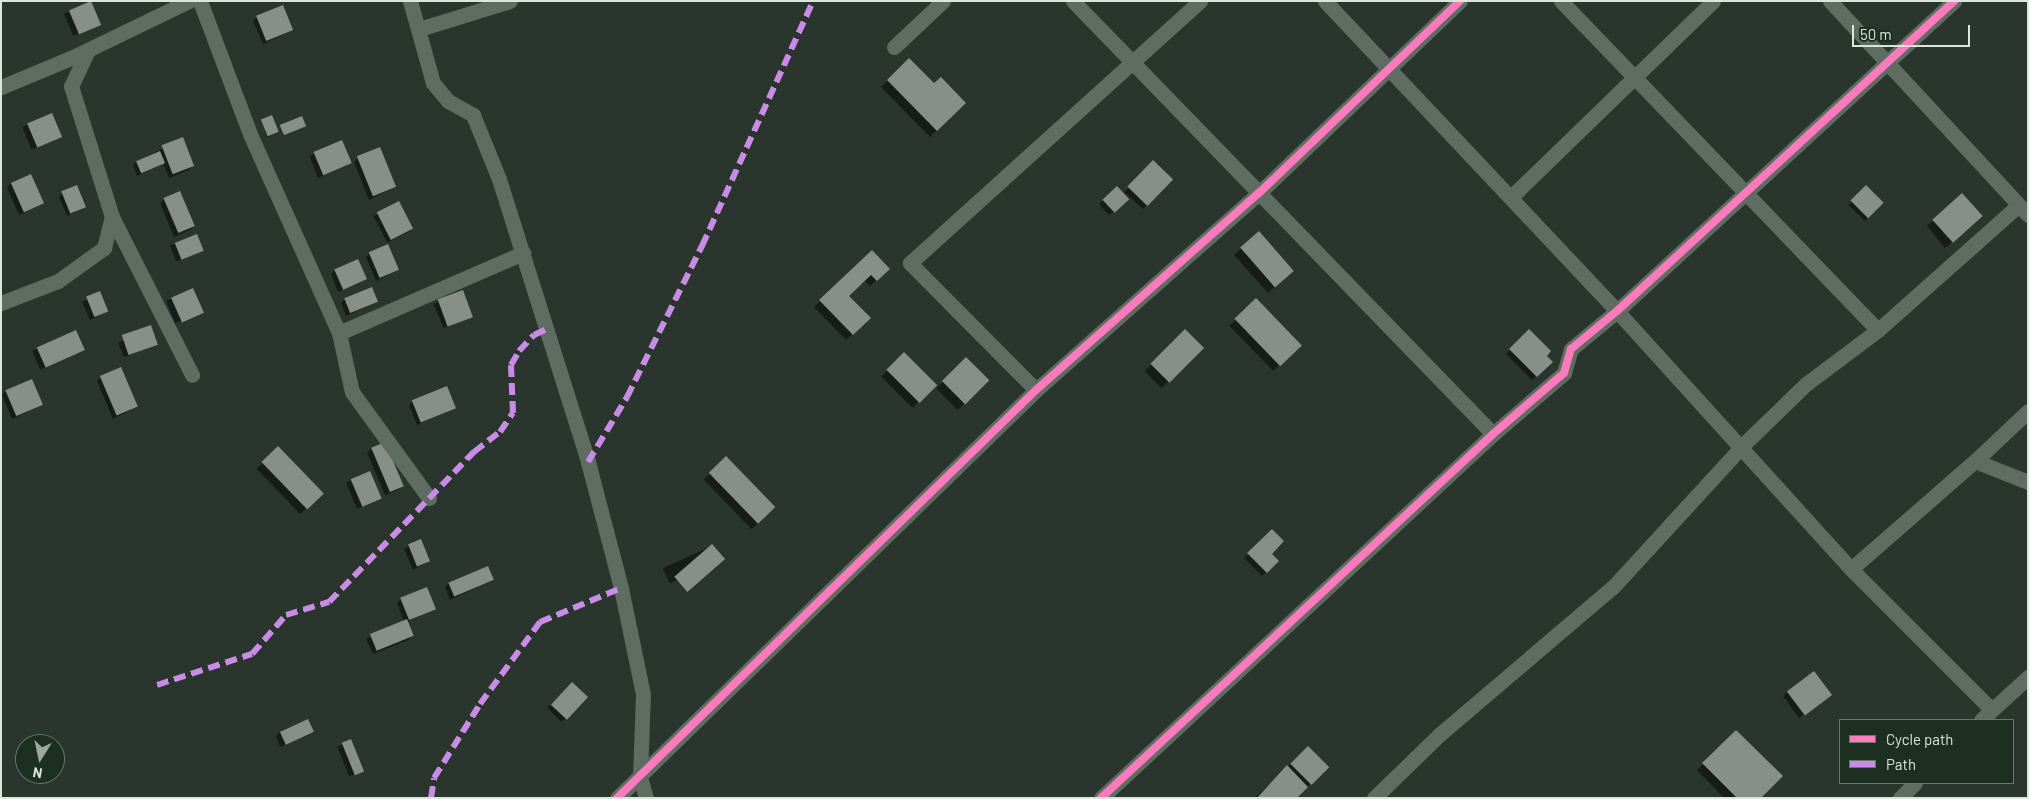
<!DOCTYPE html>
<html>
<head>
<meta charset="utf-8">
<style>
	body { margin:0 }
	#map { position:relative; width:2029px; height:799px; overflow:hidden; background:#2a362d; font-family:Barlow,sans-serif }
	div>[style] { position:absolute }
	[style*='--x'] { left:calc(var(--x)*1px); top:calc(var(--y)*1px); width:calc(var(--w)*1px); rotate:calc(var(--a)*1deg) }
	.shadow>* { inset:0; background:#0007; transform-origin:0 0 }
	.building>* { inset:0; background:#869088; transform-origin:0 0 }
	.minor>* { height:15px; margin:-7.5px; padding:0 7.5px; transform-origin:7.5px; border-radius:7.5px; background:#5e6c61 }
	.quiet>* { height:6px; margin-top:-3px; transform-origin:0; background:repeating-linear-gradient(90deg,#ca8be6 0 12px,transparent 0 18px) }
	.cycleway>* { height:8px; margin:-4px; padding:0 4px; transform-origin:4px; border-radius:4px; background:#fd7abc }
	span { translate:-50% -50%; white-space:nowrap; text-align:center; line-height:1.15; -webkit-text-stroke:5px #1c2f21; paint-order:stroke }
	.frame { position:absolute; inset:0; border:2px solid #dae6dc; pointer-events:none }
	.legend { position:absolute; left:1839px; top:719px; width:175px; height:65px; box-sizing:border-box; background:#1c2f21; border:1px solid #68786c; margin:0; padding:6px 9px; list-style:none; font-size:15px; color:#dae6dc }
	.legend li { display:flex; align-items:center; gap:10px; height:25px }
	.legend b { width:25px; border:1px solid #68786c }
	.north { position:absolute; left:15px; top:734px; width:50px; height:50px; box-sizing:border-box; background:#1c2f21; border:1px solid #68786c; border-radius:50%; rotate:190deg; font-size:14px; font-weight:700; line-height:20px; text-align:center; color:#dae6dc }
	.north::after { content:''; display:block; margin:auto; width:18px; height:22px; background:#9ca89f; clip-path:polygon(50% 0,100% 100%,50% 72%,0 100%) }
	.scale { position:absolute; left:1852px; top:25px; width:118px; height:22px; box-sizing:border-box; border:2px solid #dae6dc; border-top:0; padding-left:6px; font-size:15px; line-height:18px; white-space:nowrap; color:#dae6dc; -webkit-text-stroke:4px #1c2f21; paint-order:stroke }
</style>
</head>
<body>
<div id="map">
	<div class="shadow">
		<div style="left:90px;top:3px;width:24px;height:28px;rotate:68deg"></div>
		<div style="clip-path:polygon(257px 17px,292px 30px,263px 44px,253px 21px)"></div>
		<div style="clip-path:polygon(909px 60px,934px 85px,964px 103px,930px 137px,881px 87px)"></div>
		<div style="left:52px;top:115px;width:24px;height:32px;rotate:68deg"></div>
		<div style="clip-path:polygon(262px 120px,278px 132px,267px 137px)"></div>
		<div style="clip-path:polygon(281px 126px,304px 126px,283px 136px)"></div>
		<div style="clip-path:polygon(182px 139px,193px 166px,189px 170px,169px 178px,163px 163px,137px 176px,133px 165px,137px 161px)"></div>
		<div style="clip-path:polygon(314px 153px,350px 162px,318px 178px,310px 157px)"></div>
		<div style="clip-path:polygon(358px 158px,395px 187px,369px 200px,354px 162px)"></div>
		<div style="clip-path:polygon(1171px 179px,1143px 209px,1124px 192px,1133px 184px)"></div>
		<div style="clip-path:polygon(11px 183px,42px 203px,19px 215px,7px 187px)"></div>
		<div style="clip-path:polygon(1117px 187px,1123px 203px,1109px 215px,1099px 204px)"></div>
		<div style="left:1866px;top:187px;width:23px;height:25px;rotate:45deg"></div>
		<div style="clip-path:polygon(63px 193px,85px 207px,67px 216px,59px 197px)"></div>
		<div style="clip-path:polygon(1962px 195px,1975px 223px,1945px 248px,1927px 226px)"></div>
		<div style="clip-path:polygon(164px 199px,194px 226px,190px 230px,174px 237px,160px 203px)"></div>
		<div style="left:398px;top:203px;width:30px;height:28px;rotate:62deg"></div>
		<div style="clip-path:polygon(1259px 233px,1286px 277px,1268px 293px,1234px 255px)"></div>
		<div style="left:197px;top:235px;width:17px;height:29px;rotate:69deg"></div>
		<div style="clip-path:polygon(872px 252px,888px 269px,870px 286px,864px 280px,848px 296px,869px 318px,846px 340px,814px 307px)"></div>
		<div style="clip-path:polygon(370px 253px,398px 270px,376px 281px,366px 257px)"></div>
		<div style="clip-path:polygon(335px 270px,365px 279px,338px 292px,331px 274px)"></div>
		<div style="left:193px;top:290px;width:24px;height:29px;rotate:68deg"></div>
		<div style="left:462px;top:292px;width:26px;height:31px;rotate:67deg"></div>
		<div style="clip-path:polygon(100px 293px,107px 311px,90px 320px,82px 302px)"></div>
		<div style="clip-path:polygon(345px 299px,377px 302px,346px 316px,341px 303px)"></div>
		<div style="left:1256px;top:300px;width:63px;height:37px;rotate:46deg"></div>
		<div style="clip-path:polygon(150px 327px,157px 344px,124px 357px,118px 343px)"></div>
		<div style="left:1185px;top:331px;width:24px;height:57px;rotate:45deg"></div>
		<div style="clip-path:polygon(1529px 331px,1551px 362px,1532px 380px,1506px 354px)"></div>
		<div style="left:75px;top:332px;width:20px;height:47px;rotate:66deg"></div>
		<div style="left:904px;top:354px;width:44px;height:32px;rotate:45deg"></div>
		<div style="left:966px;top:359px;width:30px;height:42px;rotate:45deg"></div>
		<div style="clip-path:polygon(101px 377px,137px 407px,113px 419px,97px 381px)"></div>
		<div style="clip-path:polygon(6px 391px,41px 405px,12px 419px,2px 395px)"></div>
		<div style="clip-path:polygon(413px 401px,455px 408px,417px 425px,409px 405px)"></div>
		<div style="left:278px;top:448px;width:63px;height:30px;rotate:46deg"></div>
		<div style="clip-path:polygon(371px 449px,402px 486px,398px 490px,385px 495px,367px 453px)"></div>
		<div style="left:726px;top:458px;width:69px;height:31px;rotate:46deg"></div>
		<div style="left:369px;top:473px;width:28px;height:25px;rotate:67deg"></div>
		<div style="clip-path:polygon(1272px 530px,1270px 554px,1277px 561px,1262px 576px,1244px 558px)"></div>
		<div style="clip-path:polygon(420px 540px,429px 561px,413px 570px,404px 549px)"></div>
		<div style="left:712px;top:546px;width:17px;height:54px;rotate:66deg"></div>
		<div style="clip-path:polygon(492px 580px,450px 600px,445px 587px,449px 583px)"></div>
		<div style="clip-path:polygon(401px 599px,434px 608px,407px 622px,412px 636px,408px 640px,373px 654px,366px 639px,404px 621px,397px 603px)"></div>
		<div style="left:572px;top:683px;width:20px;height:35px;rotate:45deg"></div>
		<div style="clip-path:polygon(1787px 692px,1830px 695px,1799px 718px,1783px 696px)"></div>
		<div style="clip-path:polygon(312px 731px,280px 747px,276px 736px,280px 732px)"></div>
		<div style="clip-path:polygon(1736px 732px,1760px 798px,1724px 798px,1697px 770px)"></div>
		<div style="left:351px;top:741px;width:32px;height:15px;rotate:68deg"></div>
		<div style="clip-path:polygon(1308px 748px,1327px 767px,1296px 798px,1255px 798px)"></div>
	</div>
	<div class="building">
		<div style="left:91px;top:1px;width:26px;height:24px;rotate:67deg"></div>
		<div style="left:283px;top:5px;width:27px;height:29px;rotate:68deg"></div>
		<div style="clip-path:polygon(909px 58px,934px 83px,941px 77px,966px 103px,937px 131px,887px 80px)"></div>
		<div style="left:52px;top:113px;width:26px;height:27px;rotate:67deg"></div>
		<div style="left:272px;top:115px;width:18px;height:12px;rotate:68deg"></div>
		<div style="left:302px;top:116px;width:11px;height:24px;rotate:68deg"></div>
		<div style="left:183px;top:137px;width:31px;height:23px;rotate:69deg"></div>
		<div style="left:342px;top:140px;width:25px;height:31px;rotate:67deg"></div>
		<div style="left:380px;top:147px;width:43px;height:25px;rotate:68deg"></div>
		<div style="left:160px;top:151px;width:13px;height:26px;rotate:67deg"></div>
		<div style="left:1153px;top:160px;width:28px;height:37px;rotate:44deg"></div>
		<div style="left:31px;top:174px;width:32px;height:22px;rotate:66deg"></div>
		<div style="left:77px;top:185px;width:24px;height:17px;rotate:68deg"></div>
		<div style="left:1866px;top:185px;width:25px;height:22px;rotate:45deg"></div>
		<div style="left:1117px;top:186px;width:18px;height:20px;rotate:47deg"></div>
		<div style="left:180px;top:191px;width:38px;height:18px;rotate:67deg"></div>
		<div style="left:1962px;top:193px;width:31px;height:40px;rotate:48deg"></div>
		<div style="left:399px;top:201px;width:31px;height:25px;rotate:63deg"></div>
		<div style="left:1259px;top:231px;width:53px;height:25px;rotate:49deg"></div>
		<div style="left:197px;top:234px;width:18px;height:24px;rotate:68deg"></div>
		<div style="left:388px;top:244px;width:28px;height:21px;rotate:67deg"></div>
		<div style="clip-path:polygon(872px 250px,890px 269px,877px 281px,871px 275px,849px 296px,871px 318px,853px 335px,819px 300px)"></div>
		<div style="left:358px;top:259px;width:22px;height:26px;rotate:66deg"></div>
		<div style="left:372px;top:287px;width:16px;height:30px;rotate:68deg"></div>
		<div style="left:193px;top:288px;width:27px;height:24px;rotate:66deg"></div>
		<div style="left:463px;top:290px;width:29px;height:27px;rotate:70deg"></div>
		<div style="left:100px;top:291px;width:22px;height:15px;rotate:68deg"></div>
		<div style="left:1256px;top:298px;width:66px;height:30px;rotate:46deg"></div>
		<div style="left:151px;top:325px;width:21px;height:31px;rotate:71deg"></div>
		<div style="left:1185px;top:329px;width:27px;height:49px;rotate:45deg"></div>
		<div style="clip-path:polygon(1529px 329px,1551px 351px,1547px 356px,1553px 362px,1537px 377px,1509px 349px)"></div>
		<div style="left:76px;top:330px;width:22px;height:43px;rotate:66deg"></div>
		<div style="left:904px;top:352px;width:47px;height:25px;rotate:45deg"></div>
		<div style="left:966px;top:357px;width:33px;height:34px;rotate:45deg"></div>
		<div style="left:121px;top:367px;width:43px;height:23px;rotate:67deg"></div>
		<div style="left:32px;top:379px;width:28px;height:29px;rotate:67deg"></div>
		<div style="left:447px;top:386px;width:24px;height:38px;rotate:68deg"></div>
		<div style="left:385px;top:442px;width:48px;height:15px;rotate:67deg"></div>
		<div style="left:278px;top:446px;width:66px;height:23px;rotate:46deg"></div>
		<div style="left:726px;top:456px;width:71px;height:24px;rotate:46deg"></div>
		<div style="left:370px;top:471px;width:30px;height:21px;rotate:67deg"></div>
		<div style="clip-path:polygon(1272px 529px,1284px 541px,1272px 554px,1279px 561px,1267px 573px,1247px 553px)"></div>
		<div style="left:421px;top:539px;width:24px;height:14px;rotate:68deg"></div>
		<div style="left:712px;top:544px;width:20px;height:50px;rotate:49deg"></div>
		<div style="left:488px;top:566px;width:15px;height:43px;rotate:67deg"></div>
		<div style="left:427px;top:587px;width:24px;height:29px;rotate:68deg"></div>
		<div style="left:407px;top:619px;width:18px;height:40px;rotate:68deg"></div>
		<div style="left:1814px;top:671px;width:30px;height:34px;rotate:53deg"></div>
		<div style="left:572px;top:682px;width:22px;height:31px;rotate:43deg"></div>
		<div style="left:308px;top:719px;width:14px;height:31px;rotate:65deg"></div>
		<div style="clip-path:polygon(1736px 730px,1783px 776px,1761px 798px,1737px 798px,1702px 763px)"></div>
		<div style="left:351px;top:739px;width:35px;height:10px;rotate:68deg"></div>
		<div style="left:1308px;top:746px;width:30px;height:25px;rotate:45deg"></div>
		<div style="clip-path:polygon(1287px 765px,1308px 787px,1297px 798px,1257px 798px)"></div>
	</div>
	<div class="minor">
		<div style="--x:200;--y:1;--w:142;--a:69.4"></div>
		<div style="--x:250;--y:134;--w:218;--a:65.9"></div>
		<div style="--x:339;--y:333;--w:60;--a:77.6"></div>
		<div style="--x:352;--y:392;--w:131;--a:54"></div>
		<div style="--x:410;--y:1;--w:85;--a:74.3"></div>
		<div style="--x:433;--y:83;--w:23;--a:50"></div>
		<div style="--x:448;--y:101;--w:29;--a:29"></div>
		<div style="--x:473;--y:115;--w:69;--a:67.9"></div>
		<div style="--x:499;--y:179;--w:297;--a:72.5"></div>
		<div style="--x:588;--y:462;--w:130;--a:75.3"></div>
		<div style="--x:621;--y:588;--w:108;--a:78.3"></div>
		<div style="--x:643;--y:694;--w:83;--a:92.1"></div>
		<div style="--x:640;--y:777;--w:22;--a:74"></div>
		<div style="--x:1073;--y:1;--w:603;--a:45.87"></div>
		<div style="--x:1325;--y:1;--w:426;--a:46.7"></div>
		<div style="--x:1617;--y:311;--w:348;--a:47.8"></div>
		<div style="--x:1851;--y:569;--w:199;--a:45"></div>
		<div style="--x:1561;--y:1;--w:457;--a:46.1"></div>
		<div style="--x:1830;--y:1;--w:292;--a:47.2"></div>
		<div style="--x:419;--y:29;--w:95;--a:-17.1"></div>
		<div style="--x:894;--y:47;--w:67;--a:-43.2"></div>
		<div style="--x:88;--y:50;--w:40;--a:115"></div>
		<div style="--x:71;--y:86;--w:137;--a:72.6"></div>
		<div style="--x:112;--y:217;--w:177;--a:63.1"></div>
		<div style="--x:1;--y:87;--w:78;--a:-22.6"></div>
		<div style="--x:73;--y:57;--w:129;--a:-25.8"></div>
		<div style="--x:1511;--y:197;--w:281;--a:-44.1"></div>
		<div style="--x:1;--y:303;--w:61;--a:-21.1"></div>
		<div style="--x:58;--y:281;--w:57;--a:-35.7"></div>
		<div style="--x:104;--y:248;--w:32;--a:-76"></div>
		<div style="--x:339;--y:333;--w:201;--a:-23.5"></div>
		<div style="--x:1036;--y:390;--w:179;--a:-134.8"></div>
		<div style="--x:910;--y:263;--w:391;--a:-42.1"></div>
		<div style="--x:1975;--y:461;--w:57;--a:21.6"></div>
		<div style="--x:1851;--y:569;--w:164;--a:-41.1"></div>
		<div style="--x:1975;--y:461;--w:73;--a:-43.3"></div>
		<div style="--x:1981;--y:720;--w:64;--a:-42.5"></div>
		<div style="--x:617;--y:798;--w:585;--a:-44.24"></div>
		<div style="--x:1036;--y:390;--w:298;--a:-41.5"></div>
		<div style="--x:1259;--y:193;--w:278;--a:-43.7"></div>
		<div style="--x:1101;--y:798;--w:535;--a:-42.88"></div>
		<div style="--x:1493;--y:434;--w:94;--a:-40.7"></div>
		<div style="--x:1564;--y:373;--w:25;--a:-74"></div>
		<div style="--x:1571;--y:349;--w:60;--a:-39.6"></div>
		<div style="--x:1617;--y:311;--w:458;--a:-42.6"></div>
		<div style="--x:1374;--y:798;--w:92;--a:-44.1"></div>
		<div style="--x:1440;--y:734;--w:227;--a:-40.4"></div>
		<div style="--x:1613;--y:587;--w:194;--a:-47.5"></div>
		<div style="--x:1744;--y:444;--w:86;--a:-44.1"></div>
		<div style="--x:1806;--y:384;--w:90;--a:-36.9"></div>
		<div style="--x:1878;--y:330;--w:188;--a:-41.6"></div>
		<div style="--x:1900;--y:798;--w:21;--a:-45"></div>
	</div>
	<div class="quiet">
		<div style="--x:588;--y:462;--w:76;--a:-59"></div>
		<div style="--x:627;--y:397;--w:169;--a:-63.6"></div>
		<div style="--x:702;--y:246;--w:269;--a:-65.6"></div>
		<div style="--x:157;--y:685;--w:100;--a:-18.1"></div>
		<div style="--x:252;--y:654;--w:52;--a:-48.9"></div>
		<div style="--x:286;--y:615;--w:45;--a:-16.8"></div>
		<div style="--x:329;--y:602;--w:209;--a:-46"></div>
		<div style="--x:474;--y:452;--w:33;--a:-38"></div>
		<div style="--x:500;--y:432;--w:23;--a:-56"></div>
		<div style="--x:513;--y:413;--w:48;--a:-92.4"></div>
		<div style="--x:511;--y:365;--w:16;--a:-60"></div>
		<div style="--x:519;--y:351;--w:22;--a:-47"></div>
		<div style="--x:534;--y:335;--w:14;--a:-25"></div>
		<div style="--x:431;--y:798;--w:20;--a:-81"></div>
		<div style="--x:434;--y:778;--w:87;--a:-58.1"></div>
		<div style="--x:480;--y:704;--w:102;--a:-53.8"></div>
		<div style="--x:540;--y:622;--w:88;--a:-22.8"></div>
	</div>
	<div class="cycleway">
		<div style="--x:617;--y:798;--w:585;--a:-44.24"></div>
		<div style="--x:1036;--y:390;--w:298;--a:-41.5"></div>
		<div style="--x:1259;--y:193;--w:278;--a:-43.7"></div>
		<div style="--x:1101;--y:798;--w:535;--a:-42.88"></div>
		<div style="--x:1493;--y:434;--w:94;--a:-40.7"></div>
		<div style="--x:1564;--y:373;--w:25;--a:-74"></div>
		<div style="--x:1571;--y:349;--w:60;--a:-39.6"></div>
		<div style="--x:1617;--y:311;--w:458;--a:-42.6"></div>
	</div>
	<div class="frame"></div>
	<ul class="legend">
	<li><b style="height:6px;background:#fd7abc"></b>Cycle path</li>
	<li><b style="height:6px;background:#ca8be6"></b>Path</li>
	</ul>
	<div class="north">N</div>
	<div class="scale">50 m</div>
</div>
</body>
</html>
